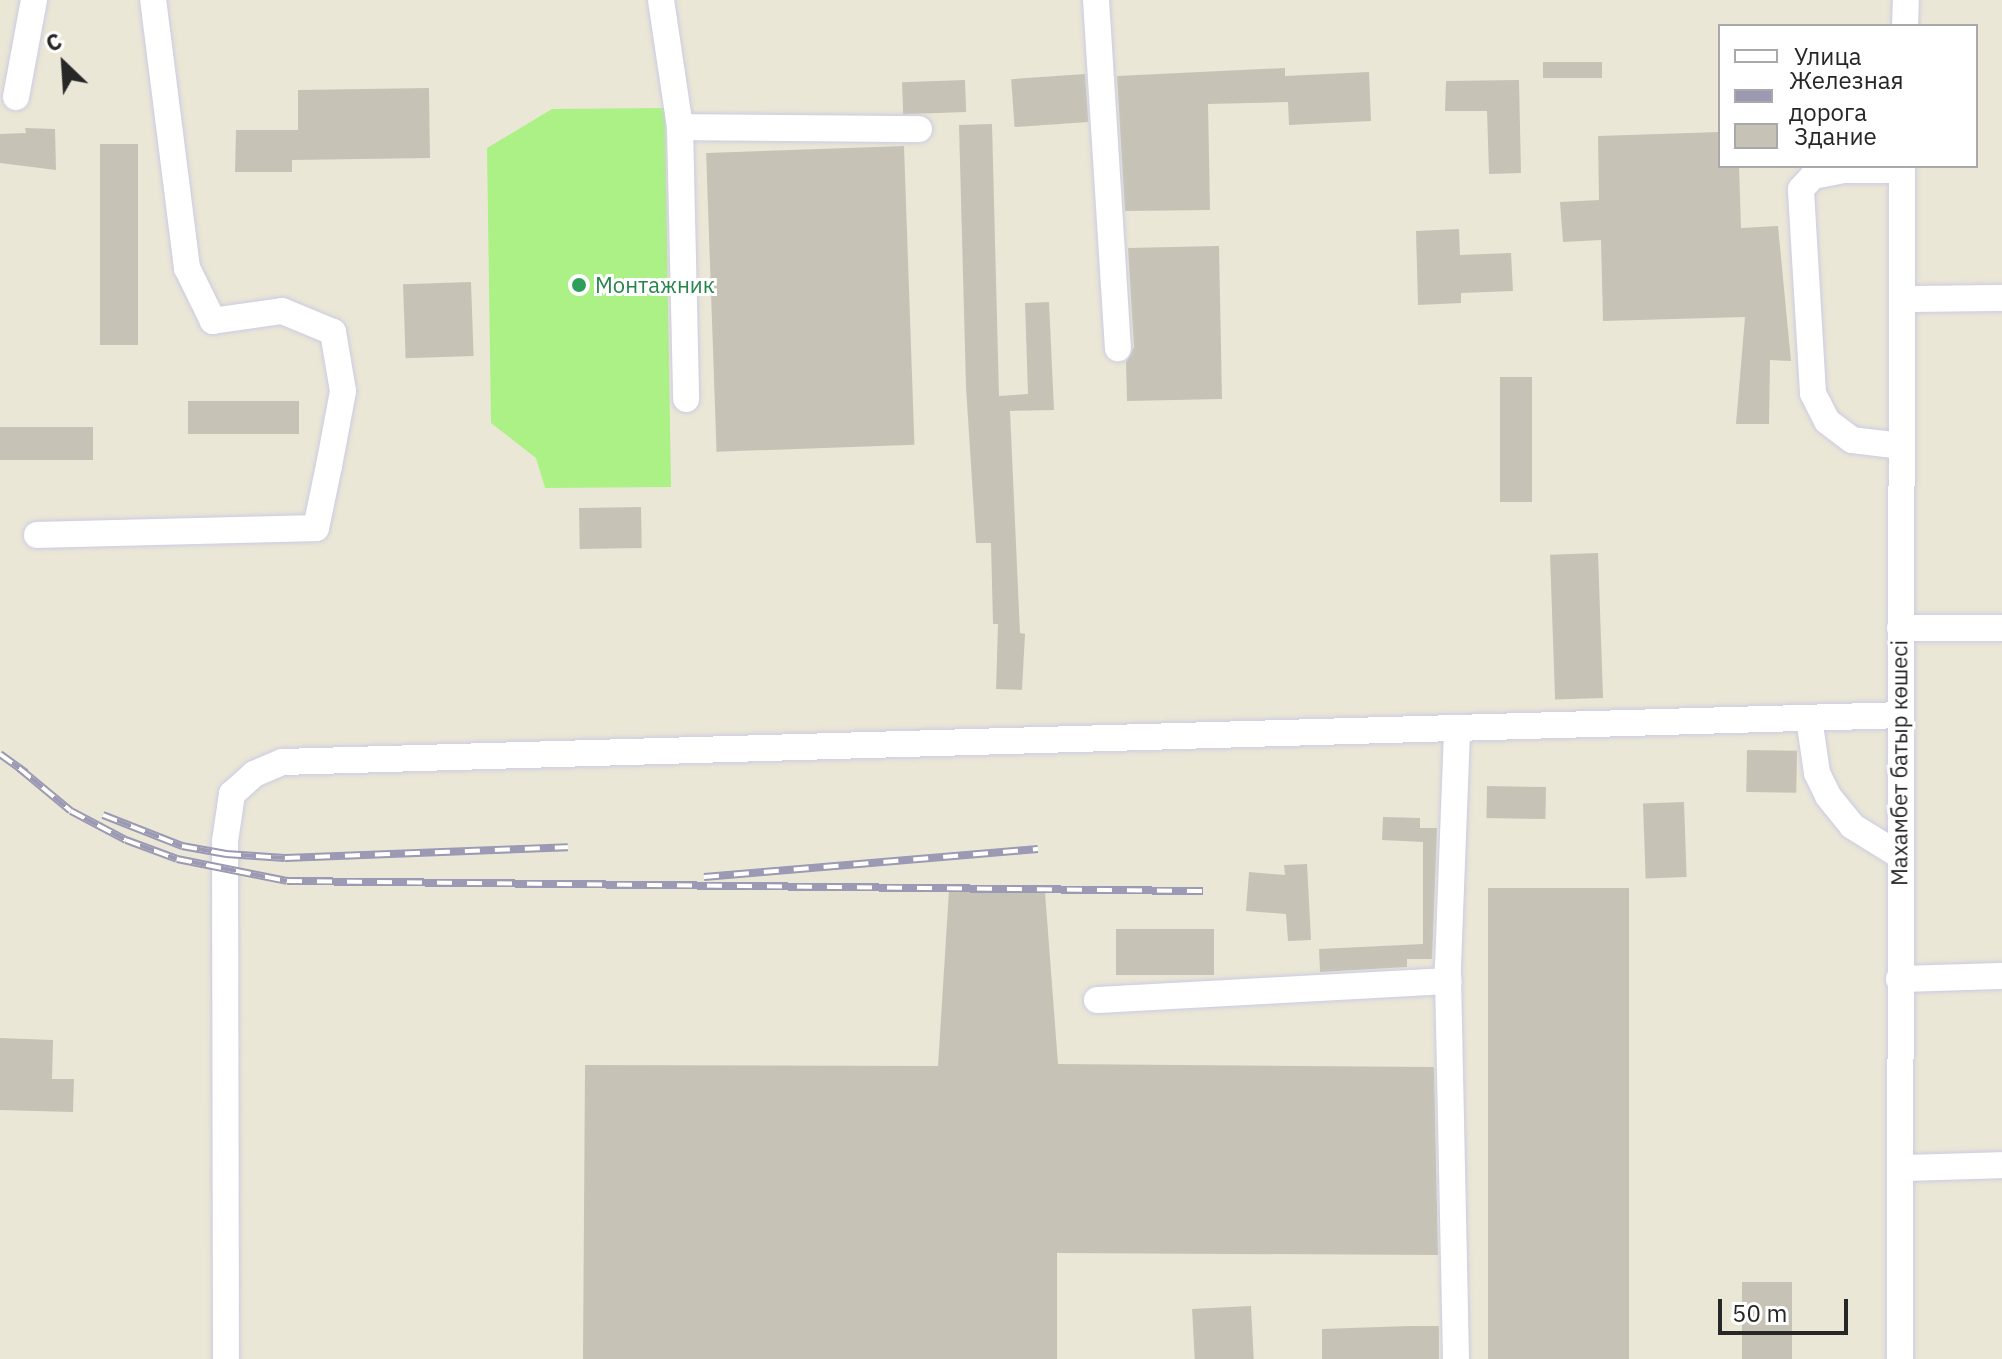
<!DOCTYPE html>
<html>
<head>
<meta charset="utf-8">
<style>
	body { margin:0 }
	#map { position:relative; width:2002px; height:1359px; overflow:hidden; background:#ebe7d6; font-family:"IBM Plex Sans",sans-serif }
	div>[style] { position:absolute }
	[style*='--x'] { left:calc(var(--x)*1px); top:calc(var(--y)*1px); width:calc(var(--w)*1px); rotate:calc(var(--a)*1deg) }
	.pitch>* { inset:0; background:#acf186 }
	.building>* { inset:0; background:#c6c3b6; transform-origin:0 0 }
	.roads { filter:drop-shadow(0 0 2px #cccbe2) drop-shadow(0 0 2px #cccbe2) }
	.minor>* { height:26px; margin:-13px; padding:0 13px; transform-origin:13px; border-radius:13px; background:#fff }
	.rail>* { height:8px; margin-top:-4px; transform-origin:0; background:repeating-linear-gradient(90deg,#fff 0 15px,#9b99b4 0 30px); box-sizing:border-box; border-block:2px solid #9b99b4 }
	.dots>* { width:22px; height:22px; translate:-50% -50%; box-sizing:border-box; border:4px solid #fff; border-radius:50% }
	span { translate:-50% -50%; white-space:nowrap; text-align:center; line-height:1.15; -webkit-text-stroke:6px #fff; paint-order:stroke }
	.leisure-label { font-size:22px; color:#27864d }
	.left { translate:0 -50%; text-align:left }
	.street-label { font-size:22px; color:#272727 }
	.legend { position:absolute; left:1718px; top:24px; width:260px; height:144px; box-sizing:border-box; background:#fff; border:2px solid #a9a9a9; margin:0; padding:10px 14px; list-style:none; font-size:24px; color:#272727 }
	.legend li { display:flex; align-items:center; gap:16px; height:40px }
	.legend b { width:40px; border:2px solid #a9a9a9 }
	.north { position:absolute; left:24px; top:24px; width:80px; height:80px; -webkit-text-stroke:6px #fff; paint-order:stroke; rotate:335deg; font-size:22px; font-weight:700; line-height:32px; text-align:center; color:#272727 }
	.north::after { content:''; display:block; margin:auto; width:28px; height:36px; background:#272727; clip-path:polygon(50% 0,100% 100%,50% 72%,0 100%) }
	.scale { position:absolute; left:1718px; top:1299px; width:130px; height:36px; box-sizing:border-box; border:4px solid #272727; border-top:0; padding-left:10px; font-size:24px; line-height:28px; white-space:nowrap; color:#272727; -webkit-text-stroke:6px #fff; paint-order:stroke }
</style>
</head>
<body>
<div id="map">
	<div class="pitch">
		<div style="clip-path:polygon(665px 108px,671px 487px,545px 488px,536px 458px,491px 423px,487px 148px,552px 109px)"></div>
	</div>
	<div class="building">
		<div style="left:1602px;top:62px;width:16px;height:59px;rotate:90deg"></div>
		<div style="clip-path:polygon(1285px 68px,1285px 76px,1369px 72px,1371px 121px,1289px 125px,1288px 102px,1208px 104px,1210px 210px,1125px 211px,1117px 76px)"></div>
		<div style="left:1085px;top:74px;width:48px;height:74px;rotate:86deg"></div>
		<div style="left:965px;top:80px;width:32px;height:63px;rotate:88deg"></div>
		<div style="clip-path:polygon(1519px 80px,1521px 173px,1489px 174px,1487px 111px,1445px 111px,1446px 81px)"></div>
		<div style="clip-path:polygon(429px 88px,430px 158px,292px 160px,292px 172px,235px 172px,236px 130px,298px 130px,298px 90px)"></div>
		<div style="clip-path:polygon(992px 124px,999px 396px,1028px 394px,1025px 303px,1049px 302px,1054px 410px,1010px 411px,1020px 633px,1025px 634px,1022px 690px,996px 689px,998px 624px,993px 624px,991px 543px,976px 543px,966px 387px,959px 125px)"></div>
		<div style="clip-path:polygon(25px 128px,55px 129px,56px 170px,0 163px,0 134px,26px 133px)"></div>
		<div style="clip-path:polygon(1720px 132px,1720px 166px,1739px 166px,1741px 228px,1778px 226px,1791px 361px,1770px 360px,1769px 424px,1736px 424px,1745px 317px,1603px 321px,1601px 240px,1563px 242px,1560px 202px,1599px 200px,1598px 136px)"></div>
		<div style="left:100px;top:144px;width:38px;height:201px"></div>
		<div style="left:904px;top:146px;width:299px;height:198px;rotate:88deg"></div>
		<div style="clip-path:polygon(1459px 229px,1460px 255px,1511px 253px,1513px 291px,1461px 293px,1461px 303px,1418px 305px,1416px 231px)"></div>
		<div style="clip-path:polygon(1219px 246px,1222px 399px,1127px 401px,1126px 362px,1134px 347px,1128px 248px)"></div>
		<div style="left:471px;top:282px;width:74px;height:68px;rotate:88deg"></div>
		<div style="left:1500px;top:377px;width:32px;height:125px"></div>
		<div style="left:188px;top:401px;width:111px;height:33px"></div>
		<div style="left:93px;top:427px;width:33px;height:93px;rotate:90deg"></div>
		<div style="left:641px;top:507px;width:41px;height:62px;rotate:89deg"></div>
		<div style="left:1598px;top:553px;width:145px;height:48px;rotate:88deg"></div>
		<div style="left:1747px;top:750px;width:50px;height:42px;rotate:1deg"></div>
		<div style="left:1487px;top:786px;width:59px;height:32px;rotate:1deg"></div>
		<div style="left:1684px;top:802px;width:75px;height:41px;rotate:88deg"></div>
		<div style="clip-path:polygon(1383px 817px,1420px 818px,1420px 828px,1437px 828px,1432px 959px,1407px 959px,1407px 967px,1320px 972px,1319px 949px,1423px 944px,1423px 842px,1382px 840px)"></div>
		<div style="clip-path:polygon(1307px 864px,1311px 940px,1288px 941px,1286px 914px,1246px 911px,1249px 872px,1285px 875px,1284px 865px)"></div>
		<div style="left:1629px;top:888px;width:471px;height:141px;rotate:90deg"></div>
		<div style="clip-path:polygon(949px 890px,1045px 892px,1058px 1064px,1434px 1067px,1438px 1255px,1057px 1253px,1057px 1359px,583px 1359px,585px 1065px,938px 1066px)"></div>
		<div style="left:1116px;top:929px;width:98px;height:46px"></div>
		<div style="clip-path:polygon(0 1038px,53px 1040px,52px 1079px,74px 1079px,73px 1112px,0 1110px)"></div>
		<div style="left:1742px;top:1282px;width:50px;height:77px"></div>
		<div style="left:1251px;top:1306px;width:53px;height:59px;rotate:87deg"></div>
		<div style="clip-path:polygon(1409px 1326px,1439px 1326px,1439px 1359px,1322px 1359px,1322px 1329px)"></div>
	</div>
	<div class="roads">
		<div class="minor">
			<div style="--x:661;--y:0;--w:128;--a:81.5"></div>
			<div style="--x:680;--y:127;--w:272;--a:88.7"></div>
			<div style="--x:1096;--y:0;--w:349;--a:86.4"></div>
			<div style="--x:1905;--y:26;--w:26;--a:-88"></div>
			<div style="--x:16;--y:97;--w:99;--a:-79.5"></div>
			<div style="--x:680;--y:127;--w:239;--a:0.5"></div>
			<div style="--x:1904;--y:299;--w:98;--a:-0.6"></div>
			<div style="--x:1902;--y:446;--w:50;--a:-173.2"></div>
			<div style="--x:1852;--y:440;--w:31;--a:-143"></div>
			<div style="--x:1827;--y:421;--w:31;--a:-117"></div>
			<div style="--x:1813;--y:393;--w:204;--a:-93.4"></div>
			<div style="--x:1801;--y:189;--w:18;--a:-47"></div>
			<div style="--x:1813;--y:176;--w:33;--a:-11"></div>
			<div style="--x:1845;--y:170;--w:57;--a:0"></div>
			<div style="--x:37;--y:535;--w:279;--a:-1.4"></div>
			<div style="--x:316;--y:528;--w:63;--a:-78.2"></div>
			<div style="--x:329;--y:466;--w:76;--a:-79.4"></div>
			<div style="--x:343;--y:391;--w:60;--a:-99.6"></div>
			<div style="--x:333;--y:332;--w:55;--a:-157.6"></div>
			<div style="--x:282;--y:311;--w:70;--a:171.8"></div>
			<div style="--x:213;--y:321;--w:59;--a:-116.1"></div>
			<div style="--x:187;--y:268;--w:270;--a:-97.2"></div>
			<div style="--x:1900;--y:628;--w:102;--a:0"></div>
			<div style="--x:1809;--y:718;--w:56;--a:81.7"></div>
			<div style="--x:1817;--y:773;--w:25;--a:64"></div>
			<div style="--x:1828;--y:796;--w:38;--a:51"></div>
			<div style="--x:1852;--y:826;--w:55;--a:31.7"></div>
			<div style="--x:1899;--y:979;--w:103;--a:-1.7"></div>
			<div style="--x:1097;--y:1000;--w:352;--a:-3.1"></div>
			<div style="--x:1902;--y:1168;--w:100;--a:-1.7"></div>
			<div style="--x:226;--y:1359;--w:518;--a:-90.11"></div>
			<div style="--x:225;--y:841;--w:48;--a:-81.5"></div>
			<div style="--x:232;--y:794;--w:30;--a:-42"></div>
			<div style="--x:254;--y:774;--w:30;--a:-23"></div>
			<div style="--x:282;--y:762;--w:1618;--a:-1.66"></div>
			<div style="--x:1456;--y:1359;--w:393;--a:-91.2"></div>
			<div style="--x:1448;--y:966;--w:237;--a:-87.8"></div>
			<div style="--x:1900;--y:1359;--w:1193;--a:-89.9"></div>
		</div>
	</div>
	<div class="rail">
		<div style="--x:0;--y:754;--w:32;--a:36"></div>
		<div style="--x:19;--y:768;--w:67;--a:39.6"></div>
		<div style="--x:71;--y:811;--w:62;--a:27.8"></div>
		<div style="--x:126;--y:840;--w:54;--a:20.4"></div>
		<div style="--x:177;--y:859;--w:112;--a:11.3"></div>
		<div style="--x:287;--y:881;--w:916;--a:0.63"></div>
		<div style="--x:103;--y:815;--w:85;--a:21.4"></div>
		<div style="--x:182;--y:846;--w:45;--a:10.3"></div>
		<div style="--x:226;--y:854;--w:59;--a:3.9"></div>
		<div style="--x:285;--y:858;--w:283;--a:-2.2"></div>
		<div style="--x:704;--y:877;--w:335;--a:-4.8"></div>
	</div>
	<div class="dots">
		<div style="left:579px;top:285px;background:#2e9e5b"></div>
	</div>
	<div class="leisure-label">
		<span class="left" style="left:595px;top:285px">Монтажник</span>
	</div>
	<div class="street-label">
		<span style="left:1899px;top:763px;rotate:-90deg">Махамбет батыр көшесі</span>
	</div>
	<ul class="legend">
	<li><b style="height:10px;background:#fff"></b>Улица</li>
	<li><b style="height:10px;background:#9b99b4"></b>Железная дорога</li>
	<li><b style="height:22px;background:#c6c3b6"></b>Здание</li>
	</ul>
	<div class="north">С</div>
	<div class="scale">50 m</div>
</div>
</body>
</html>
